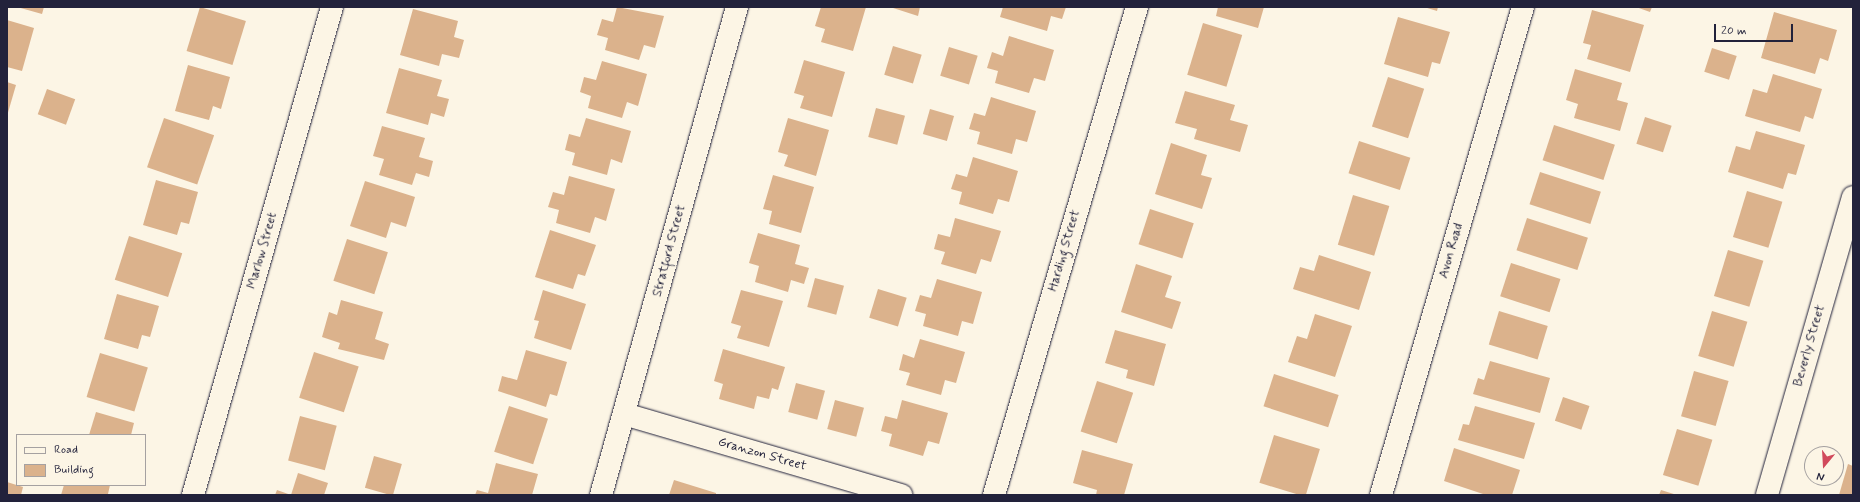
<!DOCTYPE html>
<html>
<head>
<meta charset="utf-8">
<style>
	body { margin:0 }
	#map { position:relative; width:1860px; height:502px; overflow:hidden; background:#fcf5e5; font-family:Mynerve,sans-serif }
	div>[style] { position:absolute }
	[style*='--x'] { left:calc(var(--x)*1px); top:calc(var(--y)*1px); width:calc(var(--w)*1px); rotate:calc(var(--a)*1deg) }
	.building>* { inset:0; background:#dbb28c; transform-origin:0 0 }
	.roads { filter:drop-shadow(0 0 1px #22223b) drop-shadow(0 0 1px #22223b) }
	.minor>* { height:22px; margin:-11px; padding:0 11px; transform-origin:11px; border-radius:11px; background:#fcf5e5 }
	span { translate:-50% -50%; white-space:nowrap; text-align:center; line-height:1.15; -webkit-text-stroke:3px #fcf5e5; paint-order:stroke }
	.street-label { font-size:13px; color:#22223b }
	.frame { position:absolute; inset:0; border:8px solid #22223b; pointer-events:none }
	.legend { position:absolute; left:16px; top:434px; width:130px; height:52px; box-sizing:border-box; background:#fcf5e5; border:1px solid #a5a1a1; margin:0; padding:5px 7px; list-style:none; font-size:12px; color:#22223b }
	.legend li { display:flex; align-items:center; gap:8px; height:20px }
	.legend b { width:20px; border:1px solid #a5a1a1 }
	.north { position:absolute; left:1804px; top:446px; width:40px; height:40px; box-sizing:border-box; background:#fcf5e5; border:1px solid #a5a1a1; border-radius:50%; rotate:198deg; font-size:11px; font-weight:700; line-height:16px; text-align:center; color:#22223b }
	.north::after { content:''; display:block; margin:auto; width:14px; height:18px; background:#d1495b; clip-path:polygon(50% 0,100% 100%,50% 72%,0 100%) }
	.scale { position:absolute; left:1714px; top:24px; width:79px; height:18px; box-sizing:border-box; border:2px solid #22223b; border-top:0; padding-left:5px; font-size:12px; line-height:14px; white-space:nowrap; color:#22223b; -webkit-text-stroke:3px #fcf5e5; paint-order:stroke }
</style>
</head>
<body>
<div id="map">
	<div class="building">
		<div style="clip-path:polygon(17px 7px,44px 7px,42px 14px)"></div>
		<div style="left:200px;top:7px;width:48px;height:46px;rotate:17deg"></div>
		<div style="clip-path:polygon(617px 7px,664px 16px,655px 48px,644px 45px,639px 60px,605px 50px,608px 38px,597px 35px,602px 19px,613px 22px)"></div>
		<div style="clip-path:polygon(821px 7px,866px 7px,853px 51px,821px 42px,825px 29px,815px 26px)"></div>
		<div style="clip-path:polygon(890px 7px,920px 7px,918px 16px)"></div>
		<div style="clip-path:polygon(1003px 7px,1066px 7px,1062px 19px,1051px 16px,1047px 31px,1000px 17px)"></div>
		<div style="clip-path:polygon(1218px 7px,1264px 7px,1258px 28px,1216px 16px)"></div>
		<div style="clip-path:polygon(1424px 7px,1438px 7px,1437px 11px)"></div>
		<div style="clip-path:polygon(1636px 7px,1652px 7px,1650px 12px)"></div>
		<div style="clip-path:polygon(413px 9px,458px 21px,454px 37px,464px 40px,459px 58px,442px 54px,439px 66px,400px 55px)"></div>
		<div style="clip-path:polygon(1592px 10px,1644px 25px,1630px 72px,1587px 59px,1591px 45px,1583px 43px)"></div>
		<div style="clip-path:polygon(1774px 12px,1837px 30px,1828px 61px,1820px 58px,1815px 74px,1761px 58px)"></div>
		<div style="clip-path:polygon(1398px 17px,1450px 32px,1440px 64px,1432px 62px,1428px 77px,1384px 64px)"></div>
		<div style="clip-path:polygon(7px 20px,34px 28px,22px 71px,7px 67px)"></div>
		<div style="left:1203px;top:23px;width:41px;height:54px;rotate:17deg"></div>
		<div style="clip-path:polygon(1009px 36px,1054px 50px,1045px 81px,1034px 78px,1029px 93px,995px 83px,998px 71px,987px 68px,992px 52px,1003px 56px)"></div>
		<div style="left:893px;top:46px;width:30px;height:30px;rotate:17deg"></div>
		<div style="left:949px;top:47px;width:30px;height:30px;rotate:17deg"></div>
		<div style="left:1712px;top:48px;width:26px;height:25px;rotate:18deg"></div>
		<div style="clip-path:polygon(804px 60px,845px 72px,832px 117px,800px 108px,804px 96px,794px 93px)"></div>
		<div style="clip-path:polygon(602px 61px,647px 74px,638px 106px,627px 102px,622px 118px,588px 108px,591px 96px,580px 92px,584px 77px,596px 80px)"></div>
		<div style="clip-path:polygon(188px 65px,230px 77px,221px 109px,213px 106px,209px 120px,175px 111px)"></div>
		<div style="clip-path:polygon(399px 68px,442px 80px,437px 96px,449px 99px,444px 117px,431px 113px,428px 125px,386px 113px)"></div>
		<div style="clip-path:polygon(1575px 69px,1622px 83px,1617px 100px,1628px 103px,1620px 131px,1574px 118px,1578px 104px,1566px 100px)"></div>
		<div style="clip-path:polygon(1773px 74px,1822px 89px,1813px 119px,1805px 116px,1800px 132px,1745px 116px,1753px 89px,1767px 93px)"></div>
		<div style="left:1388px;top:77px;width:38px;height:52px;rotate:18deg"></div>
		<div style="clip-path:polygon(7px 82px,16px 85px,7px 116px)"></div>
		<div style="left:47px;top:89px;width:30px;height:27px;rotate:20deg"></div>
		<div style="clip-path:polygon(1185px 91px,1235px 105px,1230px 120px,1248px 125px,1240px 152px,1194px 139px,1197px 129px,1175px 123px)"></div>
		<div style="clip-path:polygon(991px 97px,1036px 111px,1027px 142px,1016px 139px,1012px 154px,977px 144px,980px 132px,969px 129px,974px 113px,985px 116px)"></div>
		<div style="left:876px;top:108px;width:30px;height:30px;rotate:15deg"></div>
		<div style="left:930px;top:109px;width:25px;height:26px;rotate:16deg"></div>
		<div style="left:1645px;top:117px;width:28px;height:28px;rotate:18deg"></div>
		<div style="left:164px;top:118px;width:53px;height:52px;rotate:19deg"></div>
		<div style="clip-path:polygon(586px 118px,631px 131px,622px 163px,611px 159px,607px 175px,572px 165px,575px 153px,565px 150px,569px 134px,580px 137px)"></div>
		<div style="clip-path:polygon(788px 118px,829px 130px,816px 176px,784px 166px,788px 155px,778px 152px)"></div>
		<div style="left:1554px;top:125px;width:64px;height:37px;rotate:18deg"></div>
		<div style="clip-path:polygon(382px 126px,425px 138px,419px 157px,433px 161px,429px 177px,416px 173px,412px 185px,379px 175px,384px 159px,373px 156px)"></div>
		<div style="clip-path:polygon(1756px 131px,1805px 145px,1796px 175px,1788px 173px,1783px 189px,1728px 172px,1736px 146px,1750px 150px)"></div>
		<div style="left:1359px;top:141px;width:54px;height:34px;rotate:18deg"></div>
		<div style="clip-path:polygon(1171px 143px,1207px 155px,1201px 175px,1212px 178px,1202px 209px,1155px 194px)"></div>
		<div style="clip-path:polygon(973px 157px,1018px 171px,1009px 202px,998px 199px,993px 214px,959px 204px,962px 192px,951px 189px,956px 174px,967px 177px)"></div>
		<div style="left:1540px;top:172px;width:64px;height:34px;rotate:18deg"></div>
		<div style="clip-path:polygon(773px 175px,814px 187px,801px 233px,769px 224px,772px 211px,763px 209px)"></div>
		<div style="clip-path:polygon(569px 176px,615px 189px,606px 221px,595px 217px,590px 233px,556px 223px,559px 210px,548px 207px,553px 192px,564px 195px)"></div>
		<div style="clip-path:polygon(156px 180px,198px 192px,189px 224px,181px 222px,177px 235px,143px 225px)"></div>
		<div style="clip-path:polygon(365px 181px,415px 197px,406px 227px,391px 222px,386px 238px,350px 226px)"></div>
		<div style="left:1747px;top:191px;width:37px;height:48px;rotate:17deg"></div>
		<div style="left:1353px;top:195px;width:38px;height:52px;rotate:17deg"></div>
		<div style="left:1150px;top:209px;width:46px;height:37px;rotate:18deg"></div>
		<div style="clip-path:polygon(955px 218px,1001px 231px,991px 262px,981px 259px,976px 274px,941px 264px,945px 252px,934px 249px,938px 234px,950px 237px)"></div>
		<div style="left:1527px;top:218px;width:64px;height:34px;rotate:18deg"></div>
		<div style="clip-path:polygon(550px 230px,596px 245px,585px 276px,578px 274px,573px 289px,535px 277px)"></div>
		<div style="clip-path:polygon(758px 233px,800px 245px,795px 264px,809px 268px,804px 284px,791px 280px,788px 292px,755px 282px,759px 266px,749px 263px)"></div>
		<div style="left:129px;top:236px;width:56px;height:46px;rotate:18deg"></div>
		<div style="left:347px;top:239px;width:43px;height:44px;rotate:18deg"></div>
		<div style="left:1728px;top:250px;width:37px;height:48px;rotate:17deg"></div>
		<div style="clip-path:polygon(1319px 255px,1371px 272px,1359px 310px,1293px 289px,1300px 267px,1314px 271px)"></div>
		<div style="left:1511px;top:263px;width:52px;height:35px;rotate:18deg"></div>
		<div style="clip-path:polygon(1136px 264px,1172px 276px,1165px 297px,1181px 302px,1172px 329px,1121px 312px)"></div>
		<div style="left:815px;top:278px;width:30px;height:30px;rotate:15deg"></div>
		<div style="clip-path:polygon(937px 279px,982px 292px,973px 324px,962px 321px,958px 336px,923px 326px,926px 314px,915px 311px,920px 295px,931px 298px)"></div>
		<div style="left:878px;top:289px;width:30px;height:30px;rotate:17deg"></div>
		<div style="clip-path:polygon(543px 290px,586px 304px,571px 350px,534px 338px,539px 321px,534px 320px)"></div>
		<div style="clip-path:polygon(741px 290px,783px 301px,769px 347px,737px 338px,741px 326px,731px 323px)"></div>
		<div style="clip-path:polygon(117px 294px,159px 306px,150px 337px,142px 335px,138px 349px,104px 339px)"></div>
		<div style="clip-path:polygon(341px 300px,383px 312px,375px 339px,389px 344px,384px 360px,338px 349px,340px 343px,322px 337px,329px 312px,337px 315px)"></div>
		<div style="left:1499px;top:311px;width:51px;height:35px;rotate:17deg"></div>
		<div style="left:1712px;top:311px;width:37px;height:47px;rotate:17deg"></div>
		<div style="clip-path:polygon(1315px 314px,1352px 326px,1335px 377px,1288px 362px,1297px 336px,1307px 339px)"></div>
		<div style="clip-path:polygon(1115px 330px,1166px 344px,1154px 386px,1126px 378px,1128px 370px,1105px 363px)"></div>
		<div style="clip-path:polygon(920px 339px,965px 352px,956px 383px,945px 380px,941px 395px,906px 385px,910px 373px,899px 370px,903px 354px,914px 358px)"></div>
		<div style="clip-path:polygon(723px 349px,785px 367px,778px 390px,772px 388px,769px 399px,757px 396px,754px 409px,719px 399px,723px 384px,714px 381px)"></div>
		<div style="clip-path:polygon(526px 350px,567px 362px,557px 396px,550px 394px,546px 407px,498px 391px,502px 376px,517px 380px)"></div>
		<div style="left:314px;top:352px;width:47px;height:48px;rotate:18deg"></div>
		<div style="left:100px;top:353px;width:50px;height:46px;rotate:17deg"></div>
		<div style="clip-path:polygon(1490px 361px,1550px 378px,1540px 413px,1473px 394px,1478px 378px,1484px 380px)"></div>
		<div style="left:1694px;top:371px;width:36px;height:47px;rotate:16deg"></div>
		<div style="left:1274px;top:374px;width:68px;height:34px;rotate:18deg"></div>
		<div style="left:1097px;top:381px;width:38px;height:53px;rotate:18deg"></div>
		<div style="left:796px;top:383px;width:30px;height:30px;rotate:15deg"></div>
		<div style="left:1563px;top:397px;width:28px;height:25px;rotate:19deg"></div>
		<div style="left:835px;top:400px;width:30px;height:30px;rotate:15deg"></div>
		<div style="clip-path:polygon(902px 400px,948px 413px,939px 444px,928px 441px,923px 456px,889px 446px,892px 434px,881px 431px,885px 416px,897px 419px)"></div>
		<div style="left:509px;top:406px;width:41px;height:48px;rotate:18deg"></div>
		<div style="clip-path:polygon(1475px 406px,1535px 423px,1524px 459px,1458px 440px,1463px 424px,1469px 425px)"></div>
		<div style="clip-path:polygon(96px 412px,134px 423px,131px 435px,89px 435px)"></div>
		<div style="left:300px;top:416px;width:38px;height:46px;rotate:15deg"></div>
		<div style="left:1677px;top:429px;width:37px;height:48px;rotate:17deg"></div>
		<div style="left:1274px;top:435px;width:48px;height:50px;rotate:17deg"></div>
		<div style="clip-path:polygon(1454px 448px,1520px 470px,1512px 495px,1486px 495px,1444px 481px)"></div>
		<div style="clip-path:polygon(1082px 450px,1133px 464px,1124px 495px,1096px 495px,1097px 490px,1073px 483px)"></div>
		<div style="left:374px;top:456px;width:29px;height:33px;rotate:16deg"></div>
		<div style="clip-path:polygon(496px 463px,538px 474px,532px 495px,475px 495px,477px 490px,488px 493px)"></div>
		<div style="clip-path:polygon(1848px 464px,1853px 466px,1853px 495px,1839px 495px)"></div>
		<div style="clip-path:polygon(298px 473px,328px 483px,324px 495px,291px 495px)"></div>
		<div style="clip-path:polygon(674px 480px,716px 493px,716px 495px,669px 495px)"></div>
		<div style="clip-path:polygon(7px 482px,23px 487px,21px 495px,7px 495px)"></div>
		<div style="clip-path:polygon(64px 485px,110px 485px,108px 494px,111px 495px,61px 495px)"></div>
		<div style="clip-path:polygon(277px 490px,291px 495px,275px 495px)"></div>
		<div style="clip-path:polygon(1661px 490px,1677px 495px,1659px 495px)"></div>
	</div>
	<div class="roads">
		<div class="minor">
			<div style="--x:624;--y:414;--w:289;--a:16.3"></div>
			<div style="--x:193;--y:495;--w:507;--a:-74.1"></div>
			<div style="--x:601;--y:495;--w:507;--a:-74.43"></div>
			<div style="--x:994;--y:495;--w:509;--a:-73.67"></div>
			<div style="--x:1381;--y:495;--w:508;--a:-73.78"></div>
			<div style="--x:1767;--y:495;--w:310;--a:-73.9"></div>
		</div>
	</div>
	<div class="street-label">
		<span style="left:263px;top:251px;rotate:-74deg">Marlow Street</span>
		<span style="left:670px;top:251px;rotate:-75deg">Stratford Street</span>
		<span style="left:1065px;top:251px;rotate:-74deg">Harding Street</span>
		<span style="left:1452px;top:251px;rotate:-74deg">Avon Road</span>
		<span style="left:1810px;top:346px;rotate:-74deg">Beverly Street</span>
		<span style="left:762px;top:455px;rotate:16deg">Granzon Street</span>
	</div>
	<div class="frame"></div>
	<ul class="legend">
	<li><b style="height:5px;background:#fcf5e5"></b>Road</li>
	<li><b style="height:11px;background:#dbb28c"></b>Building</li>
	</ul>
	<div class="north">N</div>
	<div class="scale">20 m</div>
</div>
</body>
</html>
